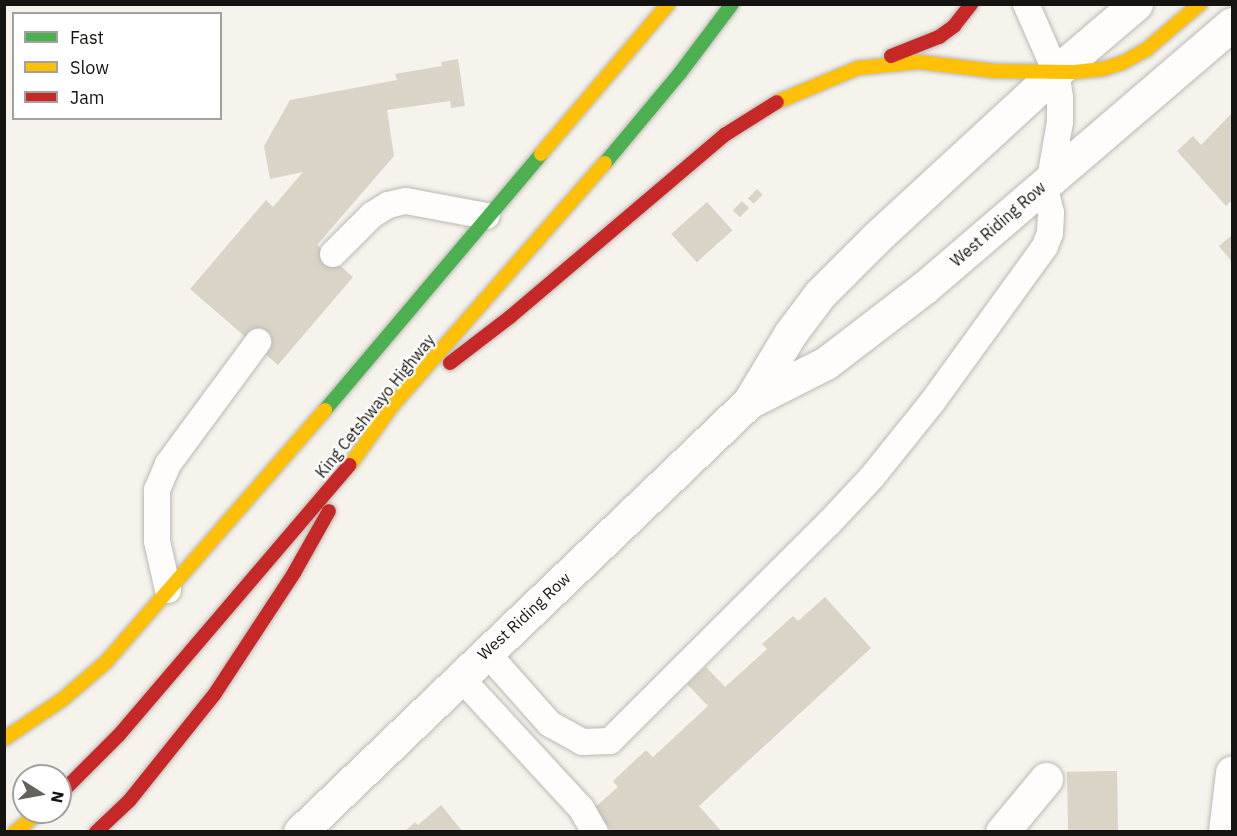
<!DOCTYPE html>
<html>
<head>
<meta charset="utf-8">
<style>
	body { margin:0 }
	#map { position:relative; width:1237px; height:836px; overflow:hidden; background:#f6f3ec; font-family:"IBM Plex Sans",sans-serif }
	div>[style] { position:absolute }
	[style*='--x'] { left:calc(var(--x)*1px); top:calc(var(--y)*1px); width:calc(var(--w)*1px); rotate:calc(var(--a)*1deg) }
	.building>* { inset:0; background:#d9d4c6; transform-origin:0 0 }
	.roads { filter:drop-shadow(0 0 2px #bbb9b4) drop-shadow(0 0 2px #bbb9b4) }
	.lane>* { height:26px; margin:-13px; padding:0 13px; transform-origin:13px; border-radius:13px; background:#fefdfc }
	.street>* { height:33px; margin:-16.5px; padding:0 16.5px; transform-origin:16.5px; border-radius:16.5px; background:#fefdfc }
	.fast>* { height:14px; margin:-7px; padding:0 7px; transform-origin:7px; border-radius:7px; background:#4caf50 }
	.slow>* { height:14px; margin:-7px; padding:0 7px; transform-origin:7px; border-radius:7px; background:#ffc107 }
	.jam>* { height:14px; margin:-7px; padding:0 7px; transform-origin:7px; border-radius:7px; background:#c62828 }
	span { translate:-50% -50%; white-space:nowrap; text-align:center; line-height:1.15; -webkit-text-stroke:4.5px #fff; paint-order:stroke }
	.street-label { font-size:16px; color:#151410 }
	.frame { position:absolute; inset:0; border:6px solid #151410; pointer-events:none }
	.legend { position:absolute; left:12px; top:12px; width:210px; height:108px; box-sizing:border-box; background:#fff; border:2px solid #a1a19f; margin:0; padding:8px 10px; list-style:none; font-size:18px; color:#151410 }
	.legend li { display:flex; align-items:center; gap:12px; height:30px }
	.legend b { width:30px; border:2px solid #a1a19f }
	.north { position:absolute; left:12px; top:764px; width:60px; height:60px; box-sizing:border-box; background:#fff; border:2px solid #a1a19f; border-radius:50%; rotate:101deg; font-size:16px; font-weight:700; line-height:24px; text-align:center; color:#151410 }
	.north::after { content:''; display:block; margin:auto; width:21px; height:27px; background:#64625d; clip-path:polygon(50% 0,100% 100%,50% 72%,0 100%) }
</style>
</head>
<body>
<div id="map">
	<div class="building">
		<div style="clip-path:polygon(458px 59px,465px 106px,451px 108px,450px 101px,387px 110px,394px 156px,317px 245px,353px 277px,278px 365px,190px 289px,266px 200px,273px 207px,303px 172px,270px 179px,264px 146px,290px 100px,397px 80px,395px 74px,442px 66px,441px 62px)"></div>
		<div style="clip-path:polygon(1232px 113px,1232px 200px,1226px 206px,1177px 151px,1193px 136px,1201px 145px)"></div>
		<div style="left:757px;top:189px;width:8px;height:13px;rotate:45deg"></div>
		<div style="left:742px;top:201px;width:10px;height:13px;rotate:45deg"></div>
		<div style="left:707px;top:202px;width:38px;height:48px;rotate:48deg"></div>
		<div style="clip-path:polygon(1232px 235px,1232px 262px,1219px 246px)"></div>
		<div style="clip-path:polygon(825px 597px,871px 648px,699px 806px,722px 832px,613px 832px,593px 809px,618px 787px,613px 781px,646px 750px,653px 757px,708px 706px,687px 684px,706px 667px,725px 687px,767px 649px,762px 644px,793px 616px,798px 621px)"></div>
		<div style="left:1117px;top:771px;width:61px;height:50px;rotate:89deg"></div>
		<div style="clip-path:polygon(441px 805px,463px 832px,404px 832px,415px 822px,418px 825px)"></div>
	</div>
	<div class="roads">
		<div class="lane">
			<div style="--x:1026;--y:4;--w:74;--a:66.2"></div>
			<div style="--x:1056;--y:72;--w:26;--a:81"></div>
			<div style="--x:1060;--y:98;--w:24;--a:90"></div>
			<div style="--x:1060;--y:122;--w:58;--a:100"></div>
			<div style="--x:333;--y:254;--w:55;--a:-45"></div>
			<div style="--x:372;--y:215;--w:19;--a:-32"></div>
			<div style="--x:388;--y:205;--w:18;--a:-13"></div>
			<div style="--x:406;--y:201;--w:82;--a:10.5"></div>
			<div style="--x:168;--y:590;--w:50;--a:-102.7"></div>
			<div style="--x:157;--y:541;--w:51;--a:-90"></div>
			<div style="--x:157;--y:490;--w:28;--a:-67"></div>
			<div style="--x:168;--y:464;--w:152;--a:-53.6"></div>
			<div style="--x:486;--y:652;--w:96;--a:48.4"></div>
			<div style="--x:550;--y:724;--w:37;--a:29"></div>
			<div style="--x:582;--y:742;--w:28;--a:-2"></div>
			<div style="--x:610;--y:741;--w:309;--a:-44.9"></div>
			<div style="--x:829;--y:523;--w:63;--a:-46.9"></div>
			<div style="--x:872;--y:477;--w:97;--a:-51.2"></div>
			<div style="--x:933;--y:401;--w:191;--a:-54.1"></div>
			<div style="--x:1045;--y:246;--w:14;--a:-69"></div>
			<div style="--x:1050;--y:233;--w:20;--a:-87"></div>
			<div style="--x:1051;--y:213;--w:30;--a:-104"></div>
			<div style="--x:460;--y:677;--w:178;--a:47.3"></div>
			<div style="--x:581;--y:808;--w:28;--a:60"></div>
		</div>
		<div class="street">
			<div style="--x:749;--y:402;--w:86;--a:-26.9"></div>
			<div style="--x:826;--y:363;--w:125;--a:-37.5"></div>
			<div style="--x:925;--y:287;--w:404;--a:-40.6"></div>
			<div style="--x:300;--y:832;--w:622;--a:-43.76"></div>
			<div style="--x:749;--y:402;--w:79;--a:-58.9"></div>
			<div style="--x:790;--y:334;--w:50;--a:-53.1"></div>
			<div style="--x:820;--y:294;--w:81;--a:-45"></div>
			<div style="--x:877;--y:237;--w:243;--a:-42.7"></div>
			<div style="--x:1056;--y:72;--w:105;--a:-40.4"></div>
			<div style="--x:1002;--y:832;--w:69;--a:-50.3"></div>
			<div style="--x:1225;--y:832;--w:60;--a:-83.3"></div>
		</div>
		<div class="fast">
			<div style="--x:605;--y:163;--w:117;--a:-50.2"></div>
			<div style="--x:680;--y:73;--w:86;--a:-53"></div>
			<div style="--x:325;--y:410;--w:335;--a:-49.8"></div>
		</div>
		<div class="slow">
			<div style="--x:777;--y:102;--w:88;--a:-22.8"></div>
			<div style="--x:858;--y:68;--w:61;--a:-5.6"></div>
			<div style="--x:919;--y:62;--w:76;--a:6.8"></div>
			<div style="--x:994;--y:71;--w:80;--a:0.7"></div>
			<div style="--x:1074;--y:72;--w:29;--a:-6"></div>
			<div style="--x:1103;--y:69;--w:20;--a:-18"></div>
			<div style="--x:1122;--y:63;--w:29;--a:-29"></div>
			<div style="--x:1147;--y:49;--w:70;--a:-40.3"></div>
			<div style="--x:541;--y:154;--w:197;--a:-49.7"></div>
			<div style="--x:350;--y:465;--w:72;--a:-54.6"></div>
			<div style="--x:392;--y:406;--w:323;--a:-48.8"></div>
			<div style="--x:4;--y:739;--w:71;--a:-34.1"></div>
			<div style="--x:63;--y:699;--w:57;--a:-40.7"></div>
			<div style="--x:106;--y:662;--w:334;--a:-49"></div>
			<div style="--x:15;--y:832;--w:32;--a:-39"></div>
		</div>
		<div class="jam">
			<div style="--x:891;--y:56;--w:52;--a:-21.6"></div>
			<div style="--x:939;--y:37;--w:19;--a:-36"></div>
			<div style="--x:954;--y:26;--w:28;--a:-52"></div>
			<div style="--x:450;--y:363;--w:76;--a:-37.5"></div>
			<div style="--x:510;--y:317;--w:283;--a:-40.3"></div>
			<div style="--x:726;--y:134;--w:60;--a:-32.1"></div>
			<div style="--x:60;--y:794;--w:83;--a:-45"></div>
			<div style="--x:119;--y:735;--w:355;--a:-49.5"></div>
			<div style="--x:96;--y:832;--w:45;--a:-43.2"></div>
			<div style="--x:129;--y:801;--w:136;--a:-51.3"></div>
			<div style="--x:214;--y:695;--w:146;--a:-56.7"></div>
			<div style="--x:294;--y:573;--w:71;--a:-60.6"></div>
		</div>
	</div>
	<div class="street-label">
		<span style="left:998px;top:224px;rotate:-41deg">West Riding Row</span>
		<span style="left:375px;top:406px;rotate:-51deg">King Cetshwayo Highway</span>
		<span style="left:524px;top:616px;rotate:-43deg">West Riding Row</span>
	</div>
	<div class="frame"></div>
	<ul class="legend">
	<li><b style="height:8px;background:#4caf50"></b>Fast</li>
	<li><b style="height:8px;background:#ffc107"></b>Slow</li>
	<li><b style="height:8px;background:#c62828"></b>Jam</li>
	</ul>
	<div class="north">N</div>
</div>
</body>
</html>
